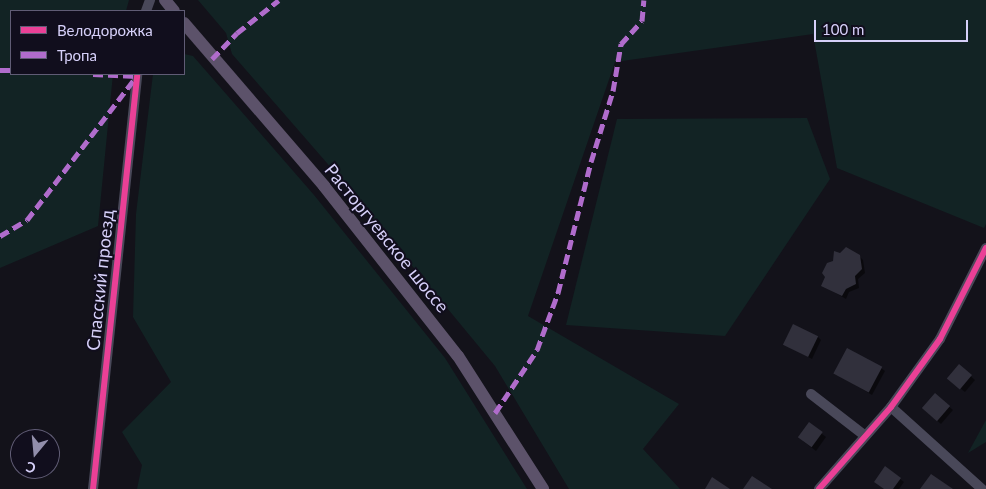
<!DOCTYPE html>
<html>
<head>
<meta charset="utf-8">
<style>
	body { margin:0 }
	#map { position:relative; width:986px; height:489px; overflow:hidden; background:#13121a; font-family:Lato,sans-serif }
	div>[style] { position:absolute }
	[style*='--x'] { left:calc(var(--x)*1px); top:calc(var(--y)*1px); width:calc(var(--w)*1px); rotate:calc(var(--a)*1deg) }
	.green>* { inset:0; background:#122324 }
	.shadow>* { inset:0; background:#0007 }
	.building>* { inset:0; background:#31303c; transform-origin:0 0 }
	.minor>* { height:10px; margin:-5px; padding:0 5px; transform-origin:5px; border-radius:5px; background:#494859 }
	.major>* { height:12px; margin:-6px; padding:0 6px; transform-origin:6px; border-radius:6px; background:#5c526a }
	.quiet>* { height:5px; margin-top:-2.5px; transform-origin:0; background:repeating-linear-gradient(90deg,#b06ccc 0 10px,transparent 0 15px) }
	.cycleway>* { height:6px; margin:-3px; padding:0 3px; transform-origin:3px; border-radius:3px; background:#ea4096 }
	span { translate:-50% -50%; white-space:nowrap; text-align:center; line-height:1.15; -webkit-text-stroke:4px #110e1d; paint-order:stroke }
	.street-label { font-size:18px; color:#d6d0f9 }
	.legend { position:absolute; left:10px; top:10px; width:175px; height:65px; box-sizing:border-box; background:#110e1d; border:1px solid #605c75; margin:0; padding:6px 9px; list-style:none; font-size:15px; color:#d6d0f9 }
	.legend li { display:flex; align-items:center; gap:10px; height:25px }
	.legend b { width:25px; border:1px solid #605c75 }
	.north { position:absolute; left:10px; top:429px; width:50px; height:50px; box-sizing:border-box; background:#110e1d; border:1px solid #605c75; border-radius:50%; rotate:197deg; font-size:14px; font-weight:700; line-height:20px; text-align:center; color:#d6d0f9 }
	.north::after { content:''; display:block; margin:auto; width:18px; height:22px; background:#928eab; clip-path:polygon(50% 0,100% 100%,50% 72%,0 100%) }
	.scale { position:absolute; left:814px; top:20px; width:154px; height:22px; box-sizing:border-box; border:2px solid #d6d0f9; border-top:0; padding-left:6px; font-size:15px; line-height:18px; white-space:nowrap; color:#d6d0f9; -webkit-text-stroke:4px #110e1d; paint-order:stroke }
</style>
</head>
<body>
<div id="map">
	<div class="green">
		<div style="clip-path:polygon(0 0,129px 0,126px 11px,11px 11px,11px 74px,113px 74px,98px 226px,0 268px)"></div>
		<div style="clip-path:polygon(198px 0,986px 0,986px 224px,984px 228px,837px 168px,813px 34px,615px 62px,528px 316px,679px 404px,643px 449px,680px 489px,569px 489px,495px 366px,333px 170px,232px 54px,226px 33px)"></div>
		<div style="clip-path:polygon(184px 54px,193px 56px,314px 195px,445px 358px,527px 489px,137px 489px,142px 465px,122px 432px,171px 382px,133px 317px,136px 214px,153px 74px,184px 74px)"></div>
		<div style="clip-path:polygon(807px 118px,830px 179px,725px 336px,566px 325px,617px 119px)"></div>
		<div style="clip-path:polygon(986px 420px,986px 442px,968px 453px)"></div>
	</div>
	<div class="shadow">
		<div style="clip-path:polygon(859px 256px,863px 260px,865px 273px,858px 279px,859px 288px,849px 292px,846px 299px,822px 285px)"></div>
		<div style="clip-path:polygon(818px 337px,821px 340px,812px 359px,785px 345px)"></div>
		<div style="clip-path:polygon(959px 366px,975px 380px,965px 392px,952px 382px)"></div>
		<div style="clip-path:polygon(881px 368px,885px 371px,872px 395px,835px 373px)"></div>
		<div style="clip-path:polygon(935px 395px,953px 410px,941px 424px,927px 412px)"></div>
		<div style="clip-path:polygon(809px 424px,826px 437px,816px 451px,803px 441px)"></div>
		<div style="clip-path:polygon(900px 479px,904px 482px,899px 489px,885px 489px)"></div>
	</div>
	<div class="building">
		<div style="clip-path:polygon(846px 247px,860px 255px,862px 269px,855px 276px,856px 284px,846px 289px,842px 296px,821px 286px,825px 277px,822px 273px,827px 263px,833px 261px,834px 251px,840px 253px)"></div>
		<div style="left:793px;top:324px;width:28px;height:23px;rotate:26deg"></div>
		<div style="left:847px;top:348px;width:40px;height:29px;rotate:28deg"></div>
		<div style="left:959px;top:364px;width:17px;height:19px;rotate:40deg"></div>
		<div style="left:935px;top:393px;width:20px;height:20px;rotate:41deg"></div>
		<div style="left:809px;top:422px;width:17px;height:19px;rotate:36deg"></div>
		<div style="clip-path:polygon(885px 466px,901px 478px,893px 489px,884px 489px,874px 482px)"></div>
		<div style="clip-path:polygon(931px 474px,953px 489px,920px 489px)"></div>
		<div style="clip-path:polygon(752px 476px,772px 489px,743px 489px)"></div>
		<div style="clip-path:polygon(712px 477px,730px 489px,705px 489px)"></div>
	</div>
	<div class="minor">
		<div style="--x:146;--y:11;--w:12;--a:-70"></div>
		<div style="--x:811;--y:394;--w:67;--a:37.7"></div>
		<div style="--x:891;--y:407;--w:122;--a:42"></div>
		<div style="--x:93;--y:489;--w:417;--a:-83.9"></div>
		<div style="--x:819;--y:489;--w:109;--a:-48.7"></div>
		<div style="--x:891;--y:407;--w:84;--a:-54.2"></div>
		<div style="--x:940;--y:339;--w:102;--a:-63.2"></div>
	</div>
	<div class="major">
		<div style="--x:165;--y:0;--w:14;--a:51"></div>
		<div style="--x:184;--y:23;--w:215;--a:49.3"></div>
		<div style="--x:324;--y:186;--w:216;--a:51.8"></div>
		<div style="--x:458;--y:356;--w:158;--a:57.4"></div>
	</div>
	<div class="quiet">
		<div style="--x:212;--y:59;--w:36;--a:-46"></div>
		<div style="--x:237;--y:33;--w:53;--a:-38.2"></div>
		<div style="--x:0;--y:70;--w:11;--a:0"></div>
		<div style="--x:93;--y:74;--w:44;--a:2.6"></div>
		<div style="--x:0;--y:236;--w:31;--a:-31"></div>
		<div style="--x:27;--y:220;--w:178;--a:-52.7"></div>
		<div style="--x:495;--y:413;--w:76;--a:-56.3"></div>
		<div style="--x:537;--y:350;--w:61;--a:-69.8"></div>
		<div style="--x:558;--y:293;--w:135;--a:-75.9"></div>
		<div style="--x:591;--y:162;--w:74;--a:-72.8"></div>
		<div style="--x:613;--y:91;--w:48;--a:-80.3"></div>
		<div style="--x:621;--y:44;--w:31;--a:-48"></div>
		<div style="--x:642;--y:21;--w:21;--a:-85"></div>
	</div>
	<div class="cycleway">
		<div style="--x:93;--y:489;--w:417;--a:-83.9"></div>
		<div style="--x:819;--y:489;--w:109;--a:-48.7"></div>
		<div style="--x:891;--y:407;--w:84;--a:-54.2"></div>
		<div style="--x:940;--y:339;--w:102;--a:-63.2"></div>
	</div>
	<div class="street-label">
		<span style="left:387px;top:238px;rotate:51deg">Расторгуевское шоссе</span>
		<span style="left:100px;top:280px;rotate:-84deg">Спасский проезд</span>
	</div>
	<ul class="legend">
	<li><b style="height:6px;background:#ea4096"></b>Велодорожка</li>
	<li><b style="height:6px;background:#b06ccc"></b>Тропа</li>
	</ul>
	<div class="north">С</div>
	<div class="scale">100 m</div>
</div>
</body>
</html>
